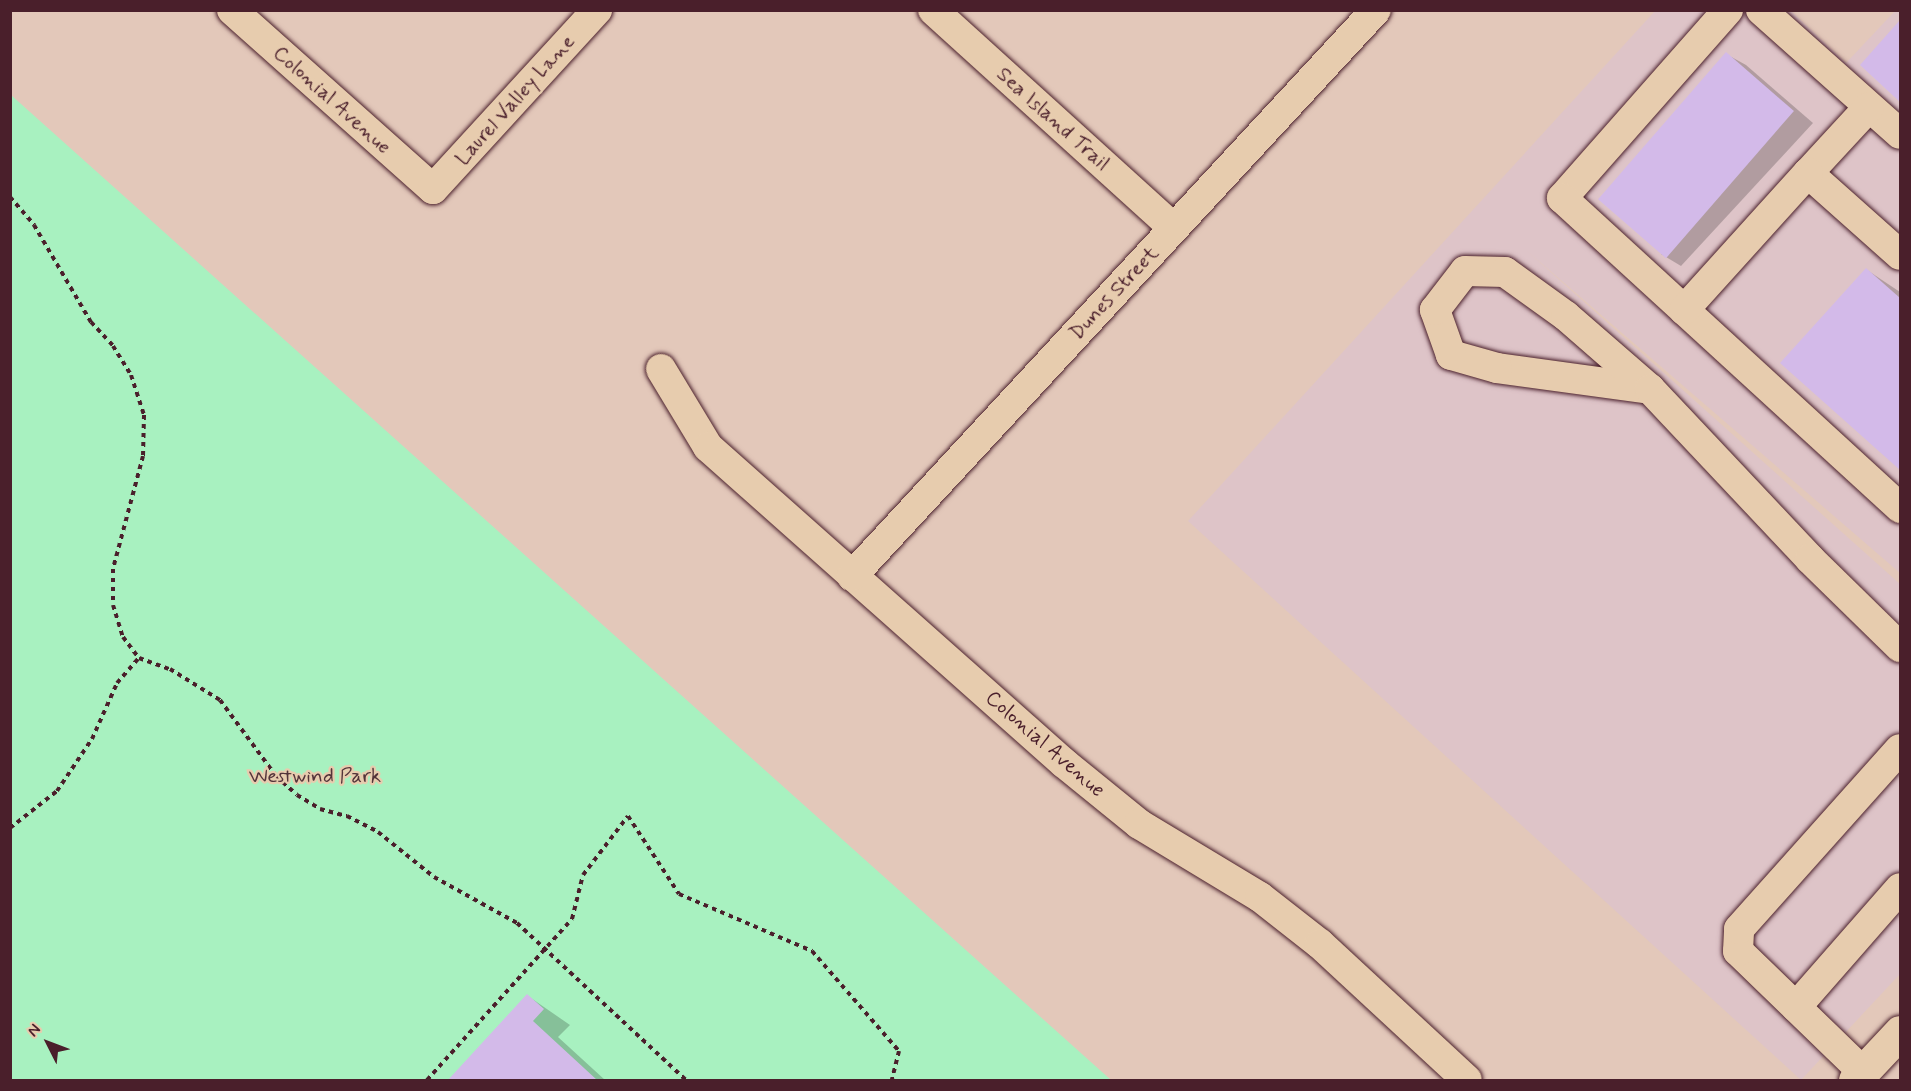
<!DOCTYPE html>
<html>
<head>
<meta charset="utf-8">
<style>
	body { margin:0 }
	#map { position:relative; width:1911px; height:1091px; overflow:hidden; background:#e3c8ba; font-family:Mynerve,sans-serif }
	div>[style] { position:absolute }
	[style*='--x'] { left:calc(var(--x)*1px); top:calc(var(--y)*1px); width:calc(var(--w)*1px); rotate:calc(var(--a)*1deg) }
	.built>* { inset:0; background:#dec4c8 }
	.green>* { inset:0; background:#a8f1c0 }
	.shadow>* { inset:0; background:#0003 }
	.building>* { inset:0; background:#d3bae9; transform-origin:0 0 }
	.path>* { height:4px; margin-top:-2px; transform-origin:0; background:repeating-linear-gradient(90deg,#4a1f2b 0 4.5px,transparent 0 9px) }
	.roads { filter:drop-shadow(0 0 2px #4a1f2b) drop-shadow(0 0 2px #4a1f2b) }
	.minor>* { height:30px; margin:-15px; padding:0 15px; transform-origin:15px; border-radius:15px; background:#e7ccae }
	.major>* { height:33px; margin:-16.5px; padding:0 16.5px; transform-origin:16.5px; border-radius:16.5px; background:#e7ccae }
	span { translate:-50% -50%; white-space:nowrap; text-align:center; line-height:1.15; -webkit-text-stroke:4.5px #e7ccae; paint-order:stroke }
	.street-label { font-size:21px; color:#4a1f2b }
	.park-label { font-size:21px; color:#53343a }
	.frame { position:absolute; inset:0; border:12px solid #4a1f2b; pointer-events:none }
	.north { position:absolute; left:18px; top:1013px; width:60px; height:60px; -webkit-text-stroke:4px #e7ccae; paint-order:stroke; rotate:312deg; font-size:16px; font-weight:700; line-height:24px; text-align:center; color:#4a1f2b }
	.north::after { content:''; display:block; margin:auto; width:21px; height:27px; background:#4a1f2b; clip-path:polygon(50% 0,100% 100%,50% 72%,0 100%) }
</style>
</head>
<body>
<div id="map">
	<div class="built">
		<div style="clip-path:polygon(1655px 11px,1791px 11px,1846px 63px,1895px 11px,1900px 11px,1900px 573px,1526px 250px,1900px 584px,1900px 974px,1801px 1080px,1188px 521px)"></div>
	</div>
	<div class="green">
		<div style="clip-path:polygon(11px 95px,1111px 1080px,11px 1080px)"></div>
	</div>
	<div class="shadow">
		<div style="clip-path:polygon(1900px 22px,1900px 100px,1862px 65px)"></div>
		<div style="clip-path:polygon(1726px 54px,1746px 65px,1813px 123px,1681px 266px,1661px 254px)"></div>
		<div style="clip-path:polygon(1867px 270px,1900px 292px,1900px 468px,1782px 363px)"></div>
		<div style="clip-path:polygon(528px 996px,570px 1025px,558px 1037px,605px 1080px,450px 1080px)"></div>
	</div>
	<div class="building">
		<div style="clip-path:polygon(1900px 20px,1900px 102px,1860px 65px)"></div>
		<div style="left:1726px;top:52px;width:90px;height:195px;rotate:41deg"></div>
		<div style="clip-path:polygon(1866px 268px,1900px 298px,1900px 470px,1780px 363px)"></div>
		<div style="clip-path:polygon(527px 994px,544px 1009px,533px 1021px,597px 1080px,448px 1080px)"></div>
	</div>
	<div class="path">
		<div style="--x:10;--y:197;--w:37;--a:49"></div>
		<div style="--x:34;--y:225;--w:113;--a:59.6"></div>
		<div style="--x:91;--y:322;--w:33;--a:47"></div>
		<div style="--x:113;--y:346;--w:34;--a:58"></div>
		<div style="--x:131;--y:375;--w:42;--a:72"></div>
		<div style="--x:144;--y:415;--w:41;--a:91.4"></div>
		<div style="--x:143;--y:456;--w:117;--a:104.9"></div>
		<div style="--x:113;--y:569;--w:36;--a:90"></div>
		<div style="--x:113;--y:605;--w:34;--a:73"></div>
		<div style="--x:123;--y:637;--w:26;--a:53"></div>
		<div style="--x:139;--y:658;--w:33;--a:20"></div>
		<div style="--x:170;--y:669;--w:59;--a:31.8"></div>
		<div style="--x:220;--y:700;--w:94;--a:53.6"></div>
		<div style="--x:276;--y:776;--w:28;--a:42"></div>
		<div style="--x:297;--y:795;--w:27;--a:31"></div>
		<div style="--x:320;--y:809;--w:28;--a:15"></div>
		<div style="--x:347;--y:816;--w:35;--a:27"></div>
		<div style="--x:378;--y:832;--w:72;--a:38.8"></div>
		<div style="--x:434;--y:877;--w:95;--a:29"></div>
		<div style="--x:517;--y:923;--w:231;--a:42.9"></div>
		<div style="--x:10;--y:828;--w:60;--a:-38.2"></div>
		<div style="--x:57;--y:791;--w:63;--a:-56.1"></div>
		<div style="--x:92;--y:739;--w:61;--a:-65.9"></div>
		<div style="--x:117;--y:683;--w:33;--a:-49"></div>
		<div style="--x:427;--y:1080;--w:217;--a:-48"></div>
		<div style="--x:572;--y:919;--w:45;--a:-76"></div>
		<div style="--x:583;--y:875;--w:74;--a:-52.7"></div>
		<div style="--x:628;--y:816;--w:93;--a:56.8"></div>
		<div style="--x:679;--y:894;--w:145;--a:23.2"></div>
		<div style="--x:812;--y:951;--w:133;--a:49"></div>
		<div style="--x:899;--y:1051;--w:30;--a:104"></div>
	</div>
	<div class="roads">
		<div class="minor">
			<div style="--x:232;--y:10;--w:269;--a:41.7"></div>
			<div style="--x:433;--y:189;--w:243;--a:-47.5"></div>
			<div style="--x:933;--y:10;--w:324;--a:42.2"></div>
			<div style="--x:1728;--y:10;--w:251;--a:131.4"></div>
			<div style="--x:1562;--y:198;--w:459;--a:42.5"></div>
			<div style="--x:1761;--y:10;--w:186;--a:41.7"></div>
			<div style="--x:1869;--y:107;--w:90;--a:132.7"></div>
			<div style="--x:1808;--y:173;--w:123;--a:41.7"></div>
			<div style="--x:1684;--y:310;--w:185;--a:-47.9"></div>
			<div style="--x:661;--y:369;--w:91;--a:58.9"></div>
			<div style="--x:708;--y:447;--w:476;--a:41.6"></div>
			<div style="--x:1064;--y:763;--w:97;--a:39.1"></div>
			<div style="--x:1139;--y:824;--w:141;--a:31.1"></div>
			<div style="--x:1260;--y:897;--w:76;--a:38.1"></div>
			<div style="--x:1320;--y:944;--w:200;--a:42.8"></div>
			<div style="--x:1650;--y:389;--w:154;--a:-172.2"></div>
			<div style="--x:1497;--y:368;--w:48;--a:-164.2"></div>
			<div style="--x:1451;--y:355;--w:48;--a:-109.6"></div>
			<div style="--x:1435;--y:310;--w:49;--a:-52.4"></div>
			<div style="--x:1465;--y:271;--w:40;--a:1.4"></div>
			<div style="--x:1505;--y:272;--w:75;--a:35.8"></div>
			<div style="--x:1566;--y:316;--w:111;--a:41"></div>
			<div style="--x:1650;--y:389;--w:233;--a:46.7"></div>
			<div style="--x:1810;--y:559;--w:126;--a:44.4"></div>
			<div style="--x:852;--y:576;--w:771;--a:-47.21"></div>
			<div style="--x:1796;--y:1007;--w:158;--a:-48.8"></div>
			<div style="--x:1863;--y:1072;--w:174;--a:-135.9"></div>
			<div style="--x:1738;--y:951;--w:22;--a:-87"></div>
			<div style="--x:1739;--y:929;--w:241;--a:-48.2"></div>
		</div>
		<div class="major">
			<div style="--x:1855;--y:1080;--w:66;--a:-46.8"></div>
		</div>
	</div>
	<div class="street-label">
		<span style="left:332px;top:100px;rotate:42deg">Colonial Avenue</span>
		<span style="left:515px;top:100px;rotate:-48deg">Laurel Valley Lane</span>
		<span style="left:1053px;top:119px;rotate:42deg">Sea Island Trail</span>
		<span style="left:1114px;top:293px;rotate:-47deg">Dunes Street</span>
		<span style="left:1045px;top:744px;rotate:41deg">Colonial Avenue</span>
	</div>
	<div class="park-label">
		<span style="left:315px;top:776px">Westwind Park</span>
	</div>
	<div class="frame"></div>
	<div class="north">N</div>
</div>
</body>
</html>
